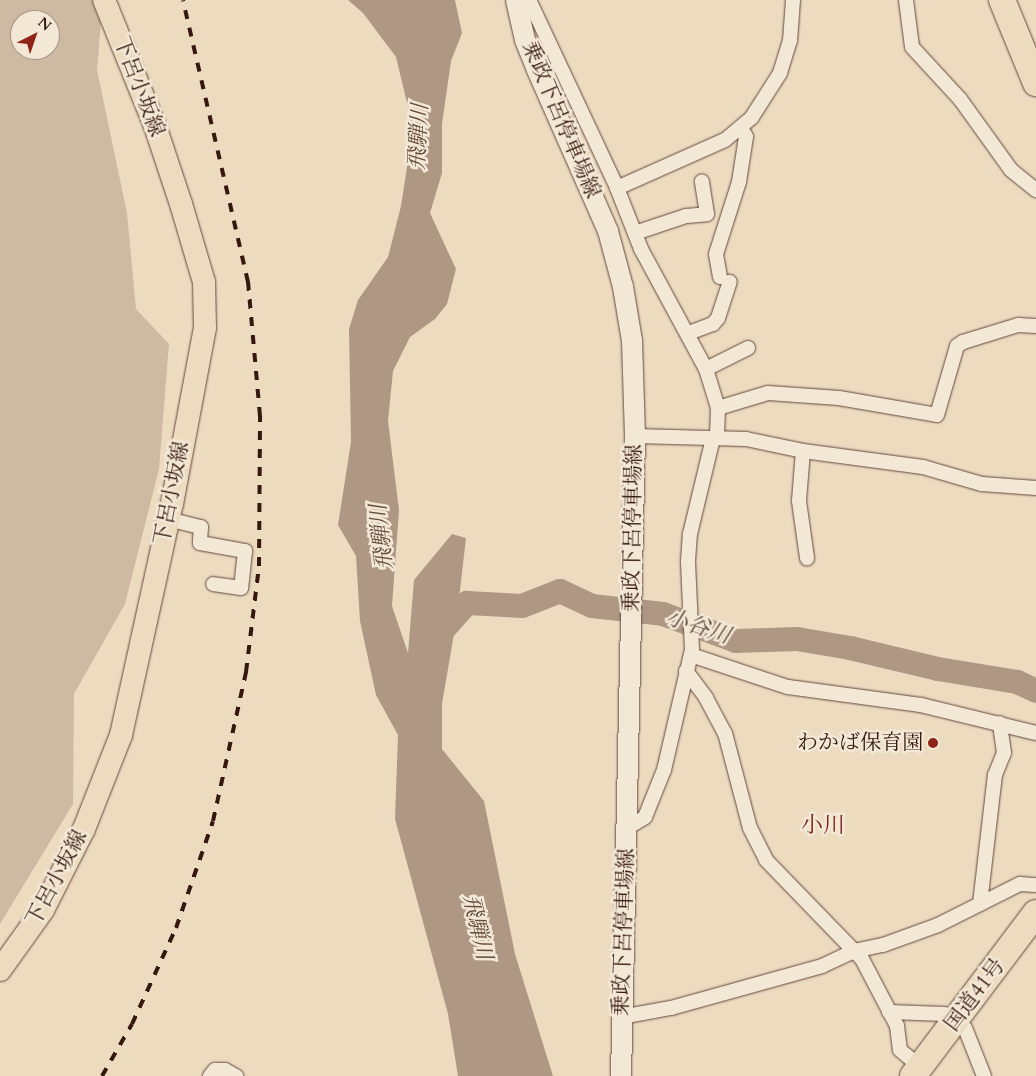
<!DOCTYPE html>
<html>
<head>
<meta charset="utf-8">
<style>
	body { margin:0 }
	#map { position:relative; width:1036px; height:1076px; overflow:hidden; background:#eddbc0; font-family:Cardo,"Noto Serif JP",serif }
	div>[style] { position:absolute }
	[style*='--x'] { left:calc(var(--x)*1px); top:calc(var(--y)*1px); width:calc(var(--w)*1px); rotate:calc(var(--a)*1deg) }
	.green>* { inset:0; background:#cebaa2 }
	.water>* { inset:0; background:#ae9883 }
	.river>* { height:24px; margin:-12px; padding:0 12px; transform-origin:12px; border-radius:12px; background:#ae9883 }
	.roads { filter:drop-shadow(0 0 1px #63483a) drop-shadow(0 0 1px #63483a) }
	.street>* { height:14px; margin:-7px; padding:0 7px; transform-origin:7px; border-radius:7px; background:#f3e8d6 }
	.secondary>* { height:20px; margin:-10px; padding:0 10px; transform-origin:10px; border-radius:10px; background:#f3e8d6 }
	.primary>* { height:22px; margin:-11px; padding:0 11px; transform-origin:11px; border-radius:11px; background:#eddbc0 }
	.highway>* { height:26px; margin:-13px; padding:0 13px; transform-origin:13px; border-radius:13px; background:#eddbc0 }
	.rail>* { height:4px; margin-top:-2px; transform-origin:0; background:repeating-linear-gradient(90deg,#35170d 0 9px,transparent 0 18px) }
	.dots>* { width:14px; height:14px; translate:-50% -50%; box-sizing:border-box; border:2px solid #f3e8d6; border-radius:50% }
	span { translate:-50% -50%; white-space:nowrap; text-align:center; line-height:1.15; -webkit-text-stroke:5px #f3e8d6; paint-order:stroke }
	.street-label { font-size:21px; color:#35170d }
	.poi-label { font-size:21px; color:#35170d }
	.right { translate:-100% -50%; text-align:right }
	.water-label { font-size:22px; color:#654b3c; font-style:italic }
	.neighbourhood-label { font-size:22px; color:#7a1f14 }
	.north { position:absolute; left:10px; top:10px; width:50px; height:50px; box-sizing:border-box; background:#f3e8d6; border:1px solid #a79486; border-radius:50%; rotate:41deg; font-size:14px; font-weight:700; line-height:20px; text-align:center; color:#35170d }
	.north::after { content:''; display:block; margin:auto; width:18px; height:22px; background:#8f2418; clip-path:polygon(50% 0,100% 100%,50% 72%,0 100%) }
</style>
</head>
<body>
<div id="map">
	<div class="green">
		<div style="clip-path:polygon(evenodd,0 0,92px 0,101px 22px,97px 70px,127px 213px,136px 309px,169px 344px,159px 469px,125px 604px,74px 694px,73px 804px,0 924px,0 0,20px 20px,50px 20px,50px 50px,20px 50px,20px 20px)"></div>
	</div>
	<div class="water">
		<div style="clip-path:polygon(348px 0,455px 0,462px 33px,451px 61px,442px 124px,442px 173px,430px 213px,456px 269px,447px 304px,435px 319px,410px 337px,393px 371px,388px 421px,399px 510px,392px 606px,408px 653px,414px 580px,452px 534px,466px 538px,457px 616px,442px 704px,442px 749px,484px 801px,515px 954px,553px 1076px,458px 1076px,448px 1014px,395px 819px,398px 735px,376px 695px,360px 621px,356px 556px,338px 525px,351px 442px,349px 329px,358px 300px,388px 257px,401px 206px,413px 128px,396px 57px,363px 13px)"></div>
	</div>
	<div class="river">
		<div style="--x:436;--y:638;--w:47;--a:-48.5"></div>
		<div style="--x:467;--y:603;--w:55;--a:3.1"></div>
		<div style="--x:522;--y:606;--w:41;--a:-21.5"></div>
		<div style="--x:560;--y:591;--w:35;--a:25"></div>
		<div style="--x:592;--y:606;--w:71;--a:6.4"></div>
		<div style="--x:663;--y:614;--w:78;--a:20.3"></div>
		<div style="--x:736;--y:641;--w:61;--a:-1.9"></div>
		<div style="--x:797;--y:639;--w:54;--a:9.6"></div>
		<div style="--x:850;--y:648;--w:90;--a:13.4"></div>
		<div style="--x:938;--y:669;--w:80;--a:9.3"></div>
		<div style="--x:1017;--y:682;--w:21;--a:25"></div>
	</div>
	<div class="roads">
		<div class="street">
			<div style="--x:525;--y:0;--w:7;--a:34"></div>
			<div style="--x:531;--y:4;--w:203;--a:64.9"></div>
			<div style="--x:617;--y:188;--w:66;--a:68.5"></div>
			<div style="--x:641;--y:249;--w:136;--a:61.6"></div>
			<div style="--x:706;--y:369;--w:41;--a:72.9"></div>
			<div style="--x:718;--y:408;--w:30;--a:92"></div>
			<div style="--x:906;--y:0;--w:47;--a:82.7"></div>
			<div style="--x:912;--y:47;--w:71;--a:47.3"></div>
			<div style="--x:960;--y:99;--w:87;--a:54.3"></div>
			<div style="--x:1011;--y:170;--w:32;--a:39"></div>
			<div style="--x:617;--y:188;--w:118;--a:-24"></div>
			<div style="--x:725;--y:140;--w:35;--a:-40"></div>
			<div style="--x:752;--y:117;--w:52;--a:-57.5"></div>
			<div style="--x:780;--y:73;--w:34;--a:-73"></div>
			<div style="--x:790;--y:41;--w:41;--a:-85.8"></div>
			<div style="--x:635;--y:233;--w:54;--a:-18.4"></div>
			<div style="--x:686;--y:216;--w:21;--a:-5"></div>
			<div style="--x:707;--y:214;--w:33;--a:-99"></div>
			<div style="--x:720;--y:277;--w:23;--a:-100"></div>
			<div style="--x:716;--y:254;--w:76;--a:-72.3"></div>
			<div style="--x:739;--y:182;--w:46;--a:-81.2"></div>
			<div style="--x:746;--y:137;--w:10;--a:-119"></div>
			<div style="--x:689;--y:333;--w:26;--a:-21"></div>
			<div style="--x:713;--y:324;--w:8;--a:-50"></div>
			<div style="--x:718;--y:318;--w:38;--a:-72"></div>
			<div style="--x:706;--y:369;--w:47;--a:-26.6"></div>
			<div style="--x:718;--y:408;--w:52;--a:-16.7"></div>
			<div style="--x:768;--y:393;--w:71;--a:4"></div>
			<div style="--x:839;--y:398;--w:99;--a:9.8"></div>
			<div style="--x:937;--y:415;--w:72;--a:-73.8"></div>
			<div style="--x:957;--y:346;--w:7;--a:-34"></div>
			<div style="--x:963;--y:342;--w:58;--a:-17.2"></div>
			<div style="--x:1018;--y:325;--w:18;--a:3"></div>
			<div style="--x:635;--y:436;--w:111;--a:1.5"></div>
			<div style="--x:746;--y:439;--w:58;--a:11.9"></div>
			<div style="--x:803;--y:451;--w:121;--a:7.6"></div>
			<div style="--x:923;--y:467;--w:61;--a:16.1"></div>
			<div style="--x:982;--y:484;--w:54;--a:4.2"></div>
			<div style="--x:803;--y:451;--w:50;--a:94.6"></div>
			<div style="--x:799;--y:501;--w:58;--a:82"></div>
			<div style="--x:168;--y:519;--w:34;--a:14"></div>
			<div style="--x:201;--y:527;--w:16;--a:94"></div>
			<div style="--x:200;--y:543;--w:46;--a:10.1"></div>
			<div style="--x:245;--y:551;--w:37;--a:96"></div>
			<div style="--x:241;--y:588;--w:28;--a:-172"></div>
			<div style="--x:691;--y:655;--w:102;--a:18.3"></div>
			<div style="--x:788;--y:687;--w:134;--a:7.7"></div>
			<div style="--x:921;--y:705;--w:118;--a:13.7"></div>
			<div style="--x:686;--y:671;--w:34;--a:53"></div>
			<div style="--x:706;--y:698;--w:40;--a:62"></div>
			<div style="--x:725;--y:733;--w:98;--a:75.3"></div>
			<div style="--x:750;--y:828;--w:36;--a:63"></div>
			<div style="--x:766;--y:860;--w:138;--a:45.9"></div>
			<div style="--x:862;--y:959;--w:76;--a:62.4"></div>
			<div style="--x:897;--y:1026;--w:24;--a:83"></div>
			<div style="--x:900;--y:1050;--w:26;--a:40"></div>
			<div style="--x:627;--y:828;--w:21;--a:-31"></div>
			<div style="--x:645;--y:817;--w:51;--a:-68"></div>
			<div style="--x:664;--y:770;--w:123;--a:-76.9"></div>
			<div style="--x:692;--y:650;--w:89;--a:-92.6"></div>
			<div style="--x:688;--y:561;--w:27;--a:-86"></div>
			<div style="--x:690;--y:534;--w:99;--a:-76.5"></div>
			<div style="--x:980;--y:904;--w:130;--a:-83.4"></div>
			<div style="--x:995;--y:775;--w:24;--a:-68"></div>
			<div style="--x:1004;--y:753;--w:30;--a:-98"></div>
			<div style="--x:889;--y:1012;--w:56;--a:2"></div>
			<div style="--x:621;--y:1017;--w:51;--a:-10.2"></div>
			<div style="--x:671;--y:1008;--w:157;--a:-15.5"></div>
			<div style="--x:822;--y:966;--w:35;--a:-25"></div>
			<div style="--x:854;--y:951;--w:30;--a:-12"></div>
			<div style="--x:883;--y:945;--w:59;--a:-20"></div>
			<div style="--x:938;--y:925;--w:92;--a:-26.6"></div>
			<div style="--x:1020;--y:884;--w:16;--a:4"></div>
			<div style="--x:965;--y:1028;--w:52;--a:68.4"></div>
			<div style="--x:210;--y:1076;--w:8;--a:-50"></div>
			<div style="--x:215;--y:1070;--w:10;--a:0"></div>
			<div style="--x:225;--y:1070;--w:13;--a:29"></div>
		</div>
		<div class="secondary">
			<div style="--x:516;--y:0;--w:41;--a:77.3"></div>
			<div style="--x:525;--y:40;--w:32;--a:68"></div>
			<div style="--x:537;--y:70;--w:176;--a:66.2"></div>
			<div style="--x:608;--y:231;--w:58;--a:75"></div>
			<div style="--x:623;--y:287;--w:55;--a:80.5"></div>
			<div style="--x:632;--y:341;--w:95;--a:88.2"></div>
			<div style="--x:635;--y:436;--w:640;--a:91.25"></div>
		</div>
		<div class="primary">
			<div style="--x:0;--y:970;--w:74;--a:-54.4"></div>
			<div style="--x:43;--y:910;--w:91;--a:-63.2"></div>
			<div style="--x:84;--y:829;--w:101;--a:-68.5"></div>
			<div style="--x:121;--y:735;--w:237;--a:-77.6"></div>
			<div style="--x:172;--y:504;--w:179;--a:-79.4"></div>
			<div style="--x:205;--y:328;--w:46;--a:-91.2"></div>
			<div style="--x:204;--y:282;--w:81;--a:-106.4"></div>
			<div style="--x:181;--y:204;--w:82;--a:-108.4"></div>
			<div style="--x:155;--y:126;--w:136;--a:-112"></div>
		</div>
		<div class="highway">
			<div style="--x:1002;--y:0;--w:90;--a:67.7"></div>
			<div style="--x:913;--y:1076;--w:204;--a:-53"></div>
		</div>
	</div>
	<div class="rail">
		<div style="--x:102;--y:1076;--w:60;--a:-60"></div>
		<div style="--x:132;--y:1024;--w:106;--a:-65.4"></div>
		<div style="--x:176;--y:928;--w:113;--a:-70.9"></div>
		<div style="--x:213;--y:821;--w:153;--a:-77.5"></div>
		<div style="--x:246;--y:672;--w:107;--a:-83"></div>
		<div style="--x:259;--y:566;--w:150;--a:-89.6"></div>
		<div style="--x:260;--y:416;--w:135;--a:-95.1"></div>
		<div style="--x:248;--y:282;--w:289;--a:-103"></div>
	</div>
	<div class="dots">
		<div style="left:933px;top:743px;background:#8f2418"></div>
	</div>
	<div class="street-label">
		<span style="left:139px;top:87px;rotate:69deg">下呂小坂線</span>
		<span style="left:561px;top:120px;rotate:67deg">乗政下呂停車場線</span>
		<span style="left:172px;top:493px;rotate:-79deg">下呂小坂線</span>
		<span style="left:633px;top:528px;rotate:-89deg">乗政下呂停車場線</span>
		<span style="left:57px;top:878px;rotate:-62deg">下呂小坂線</span>
		<span style="left:624px;top:932px;rotate:-88deg">乗政下呂停車場線</span>
		<span style="left:975px;top:995px;rotate:-53deg">国道41号</span>
	</div>
	<div class="poi-label">
		<span class="right" style="left:923px;top:743px">わかば保育園</span>
	</div>
	<div class="water-label">
		<span style="left:419px;top:137px;rotate:-87deg">飛騨川</span>
		<span style="left:382px;top:537px;rotate:-96deg">飛騨川</span>
		<span style="left:698px;top:627px;rotate:18deg">小谷川</span>
		<span style="left:477px;top:927px;rotate:77deg">飛騨川</span>
	</div>
	<div class="neighbourhood-label">
		<span style="left:823px;top:826px">小川</span>
	</div>
	<div class="north">N</div>
</div>
</body>
</html>
